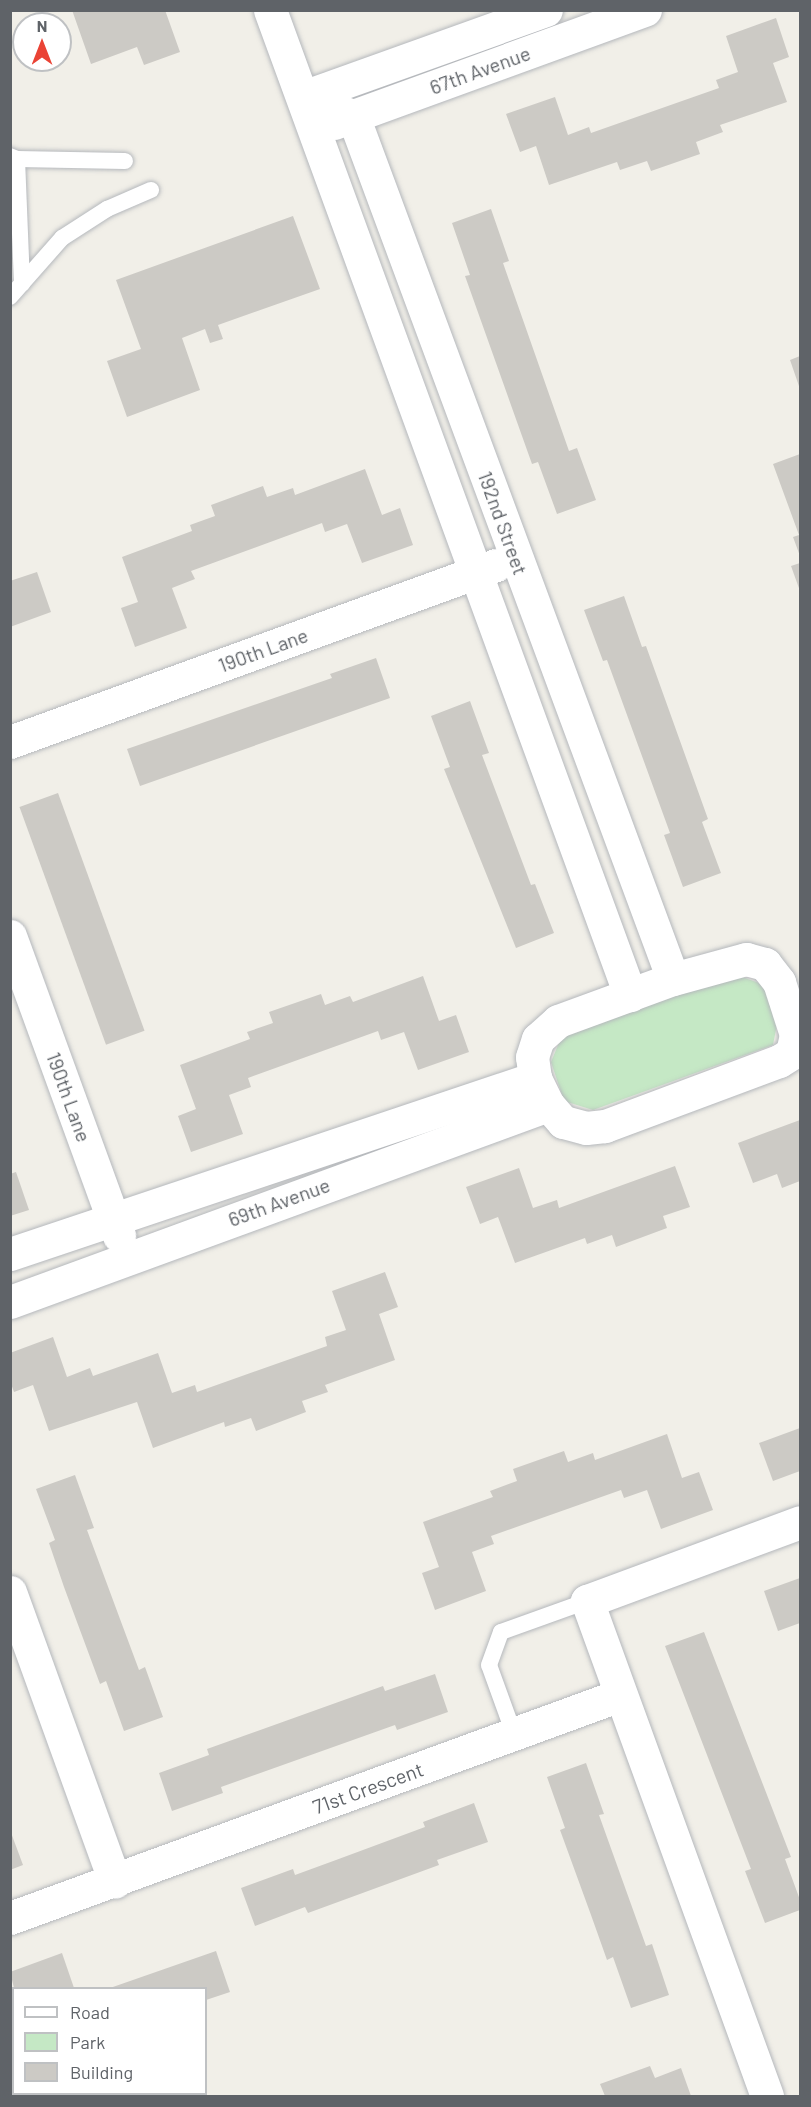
<!DOCTYPE html>
<html>
<head>
<meta charset="utf-8">
<style>
	body { margin:0 }
	#map { position:relative; width:811px; height:2107px; overflow:hidden; background:#f1efe8; font-family:Barlow,sans-serif }
	div>[style] { position:absolute }
	[style*='--x'] { left:calc(var(--x)*1px); top:calc(var(--y)*1px); width:calc(var(--w)*1px); rotate:calc(var(--a)*1deg) }
	.green>* { inset:0; background:#c5e8c5 }
	.building>* { inset:0; background:#cccac5; transform-origin:0 0 }
	.roads { filter:drop-shadow(0 0 2px #b5b8bc) drop-shadow(0 0 2px #b5b8bc) }
	.service>* { height:16px; margin:-8px; padding:0 8px; transform-origin:8px; border-radius:8px; background:#fff }
	.minor>* { height:33px; margin:-16.5px; padding:0 16.5px; transform-origin:16.5px; border-radius:16.5px; background:#fff }
	span { translate:-50% -50%; white-space:nowrap; text-align:center; line-height:1.15; -webkit-text-stroke:6px #fff; paint-order:stroke }
	.street-label { font-size:20px; color:#5f6368 }
	.frame { position:absolute; inset:0; border:12px solid #5f6368; pointer-events:none }
	.legend { position:absolute; left:12px; top:1987px; width:195px; height:108px; box-sizing:border-box; background:#fff; border:2px solid #bfc1c3; margin:0; padding:8px 10px; list-style:none; font-size:18px; color:#5f6368 }
	.legend li { display:flex; align-items:center; gap:12px; height:30px }
	.legend b { width:30px; border:2px solid #bfc1c3 }
	.north { position:absolute; left:12px; top:12px; width:60px; height:60px; box-sizing:border-box; background:#fff; border:2px solid #bfc1c3; border-radius:50%; rotate:0deg; font-size:16px; font-weight:700; line-height:24px; text-align:center; color:#5f6368 }
	.north::after { content:''; display:block; margin:auto; width:21px; height:27px; background:#ea4335; clip-path:polygon(50% 0,100% 100%,50% 72%,0 100%) }
</style>
</head>
<body>
<div id="map">
	<div class="green">
		<div style="clip-path:polygon(731px 973px,765px 985px,778px 1019px,773px 1045px,593px 1110px,564px 1101px,551px 1062px,563px 1033px)"></div>
	</div>
	<div class="building">
		<div style="clip-path:polygon(72px 10px,165px 10px,180px 52px,144px 65px,137px 47px,91px 64px)"></div>
		<div style="clip-path:polygon(776px 18px,789px 57px,773px 63px,787px 102px,720px 125px,723px 132px,696px 142px,700px 154px,651px 171px,647px 161px,620px 170px,617px 162px,549px 185px,536px 146px,520px 152px,506px 114px,555px 97px,568px 135px,589px 127px,591px 133px,719px 88px,716px 80px,738px 72px,726px 36px)"></div>
		<div style="clip-path:polygon(491px 209px,509px 261px,503px 263px,569px 451px,577px 448px,596px 500px,557px 514px,538px 462px,532px 464px,465px 276px,470px 275px,452px 223px)"></div>
		<div style="clip-path:polygon(293px 216px,320px 289px,218px 325px,223px 339px,210px 343px,205px 329px,182px 338px,200px 390px,127px 417px,107px 361px,141px 349px,116px 280px)"></div>
		<div style="clip-path:polygon(800px 356px,800px 389px,790px 360px)"></div>
		<div style="clip-path:polygon(800px 454px,800px 556px,793px 537px,799px 535px,773px 464px)"></div>
		<div style="clip-path:polygon(365px 469px,382px 515px,400px 508px,413px 545px,362px 563px,347px 524px,325px 532px,322px 523px,191px 571px,195px 579px,172px 588px,187px 628px,135px 647px,121px 608px,138px 602px,122px 557px,192px 531px,190px 525px,215px 516px,211px 505px,263px 486px,267px 497px,293px 488px,295px 495px)"></div>
		<div style="clip-path:polygon(800px 563px,800px 591px,791px 566px)"></div>
		<div style="clip-path:polygon(37px 572px,51px 612px,10px 627px,10px 581px)"></div>
		<div style="clip-path:polygon(624px 596px,642px 647px,646px 646px,708px 819px,702px 822px,721px 873px,683px 887px,664px 835px,670px 833px,607px 660px,603px 661px,584px 610px)"></div>
		<div style="clip-path:polygon(376px 658px,390px 698px,140px 786px,127px 749px,332px 678px,330px 674px)"></div>
		<div style="clip-path:polygon(470px 701px,489px 753px,482px 755px,531px 885px,535px 884px,554px 933px,516px 948px,444px 769px,450px 767px,431px 716px)"></div>
		<div style="left:58px;top:793px;width:253px;height:41px;rotate:70deg"></div>
		<div style="clip-path:polygon(423px 976px,439px 1021px,456px 1015px,469px 1052px,418px 1070px,404px 1032px,381px 1040px,378px 1031px,248px 1078px,251px 1087px,229px 1095px,243px 1134px,191px 1152px,178px 1116px,196px 1109px,180px 1065px,250px 1039px,247px 1032px,273px 1023px,269px 1012px,321px 994px,325px 1005px,350px 996px,353px 1002px)"></div>
		<div style="clip-path:polygon(800px 1120px,800px 1181px,782px 1188px,777px 1174px,753px 1183px,738px 1143px)"></div>
		<div style="clip-path:polygon(675px 1166px,690px 1207px,663px 1216px,667px 1228px,616px 1247px,612px 1235px,587px 1244px,585px 1238px,515px 1263px,498px 1217px,480px 1224px,466px 1187px,519px 1168px,533px 1208px,557px 1200px,559px 1208px)"></div>
		<div style="clip-path:polygon(16px 1172px,29px 1210px,10px 1216px,10px 1174px)"></div>
		<div style="clip-path:polygon(385px 1272px,398px 1307px,379px 1314px,395px 1360px,325px 1385px,328px 1392px,302px 1401px,306px 1412px,256px 1431px,251px 1418px,225px 1427px,224px 1422px,153px 1448px,137px 1402px,49px 1431px,33px 1385px,14px 1392px,10px 1381px,10px 1353px,53px 1337px,67px 1377px,90px 1368px,93px 1376px,158px 1353px,172px 1393px,195px 1385px,197px 1392px,327px 1346px,325px 1337px,346px 1330px,332px 1291px)"></div>
		<div style="clip-path:polygon(800px 1428px,800px 1471px,773px 1481px,759px 1443px)"></div>
		<div style="clip-path:polygon(667px 1434px,682px 1478px,699px 1472px,713px 1510px,661px 1529px,647px 1490px,624px 1498px,621px 1490px,491px 1536px,494px 1544px,472px 1552px,486px 1591px,435px 1610px,422px 1573px,439px 1567px,423px 1522px,493px 1497px,490px 1491px,517px 1481px,513px 1469px,564px 1451px,568px 1462px,593px 1453px,595px 1460px)"></div>
		<div style="clip-path:polygon(75px 1475px,94px 1528px,87px 1530px,120px 1619px,139px 1670px,145px 1667px,163px 1717px,124px 1731px,106px 1681px,100px 1684px,64px 1587px,49px 1543px,55px 1540px,36px 1489px)"></div>
		<div style="clip-path:polygon(800px 1578px,800px 1623px,778px 1631px,764px 1591px)"></div>
		<div style="clip-path:polygon(704px 1632px,791px 1857px,785px 1859px,800px 1900px,800px 1910px,765px 1923px,745px 1871px,751px 1869px,665px 1646px)"></div>
		<div style="clip-path:polygon(435px 1674px,448px 1712px,397px 1730px,395px 1725px,221px 1787px,223px 1793px,172px 1811px,159px 1773px,209px 1755px,207px 1749px,383px 1686px,385px 1691px)"></div>
		<div style="clip-path:polygon(586px 1763px,604px 1814px,599px 1815px,646px 1946px,652px 1944px,669px 1995px,631px 2008px,613px 1957px,607px 1960px,591px 1915px,560px 1830px,565px 1828px,547px 1777px)"></div>
		<div style="clip-path:polygon(474px 1803px,488px 1842px,437px 1860px,439px 1865px,308px 1913px,305px 1907px,255px 1926px,241px 1888px,293px 1869px,295px 1875px,336px 1860px,425px 1827px,423px 1822px)"></div>
		<div style="clip-path:polygon(10px 1830px,23px 1865px,10px 1870px)"></div>
		<div style="clip-path:polygon(216px 1951px,230px 1992px,206px 2000px,206px 1988px,110px 1988px)"></div>
		<div style="clip-path:polygon(62px 1953px,74px 1988px,14px 1988px,10px 1972px)"></div>
		<div style="clip-path:polygon(650px 2066px,655px 2078px,681px 2068px,691px 2096px,605px 2096px,600px 2084px)"></div>
	</div>
	<div class="roads">
		<div class="service">
			<div style="--x:10;--y:156;--w:8;--a:23"></div>
			<div style="--x:17;--y:159;--w:108;--a:1.1"></div>
			<div style="--x:17;--y:159;--w:125;--a:87.7"></div>
			<div style="--x:10;--y:297;--w:79;--a:-48.6"></div>
			<div style="--x:62;--y:238;--w:54;--a:-32.8"></div>
			<div style="--x:107;--y:209;--w:48;--a:-23.4"></div>
			<div style="--x:514;--y:1734;--w:73;--a:-109.9"></div>
			<div style="--x:489;--y:1665;--w:35;--a:-70"></div>
			<div style="--x:501;--y:1632;--w:91;--a:-19.8"></div>
		</div>
		<div class="minor">
			<div style="--x:270;--y:10;--w:1049;--a:69.92"></div>
			<div style="--x:303;--y:97;--w:53;--a:20.8"></div>
			<div style="--x:353;--y:116;--w:920;--a:69.66"></div>
			<div style="--x:303;--y:97;--w:258;--a:-19.7"></div>
			<div style="--x:334;--y:123;--w:331;--a:-20"></div>
			<div style="--x:10;--y:742;--w:517;--a:-20.01"></div>
			<div style="--x:10;--y:936;--w:319;--a:70"></div>
			<div style="--x:746;--y:959;--w:20;--a:15"></div>
			<div style="--x:765;--y:964;--w:23;--a:52"></div>
			<div style="--x:779;--y:982;--w:56;--a:72.2"></div>
			<div style="--x:796;--y:1035;--w:18;--a:103"></div>
			<div style="--x:792;--y:1053;--w:15;--a:148"></div>
			<div style="--x:779;--y:1061;--w:186;--a:159.5"></div>
			<div style="--x:605;--y:1126;--w:19;--a:174"></div>
			<div style="--x:586;--y:1128;--w:24;--a:-165"></div>
			<div style="--x:563;--y:1122;--w:23;--a:-131"></div>
			<div style="--x:548;--y:1105;--w:30;--a:-116"></div>
			<div style="--x:535;--y:1078;--w:21;--a:-98"></div>
			<div style="--x:532;--y:1057;--w:19;--a:-72"></div>
			<div style="--x:538;--y:1039;--w:27;--a:-42"></div>
			<div style="--x:558;--y:1021;--w:122;--a:-20.1"></div>
			<div style="--x:673;--y:979;--w:76;--a:-15.3"></div>
			<div style="--x:10;--y:1254;--w:554;--a:-18.53"></div>
			<div style="--x:10;--y:1302;--w:573;--a:-20.11"></div>
			<div style="--x:10;--y:1592;--w:308;--a:70.1"></div>
			<div style="--x:10;--y:1918;--w:649;--a:-20.08"></div>
			<div style="--x:767;--y:2096;--w:527;--a:-109.98"></div>
			<div style="--x:587;--y:1601;--w:227;--a:-20.3"></div>
		</div>
	</div>
	<div class="street-label">
		<span style="left:480px;top:70px;rotate:-20deg">67th Avenue</span>
		<span style="left:503px;top:523px;rotate:70deg">192nd Street</span>
		<span style="left:263px;top:650px;rotate:-20deg">190th Lane</span>
		<span style="left:69px;top:1097px;rotate:70deg">190th Lane</span>
		<span style="left:279px;top:1202px;rotate:-20deg">69th Avenue</span>
		<span style="left:368px;top:1788px;rotate:-20deg">71st Crescent</span>
	</div>
	<div class="frame"></div>
	<ul class="legend">
	<li><b style="height:8px;background:#fff"></b>Road</li>
	<li><b style="height:16px;background:#c5e8c5"></b>Park</li>
	<li><b style="height:16px;background:#cccac5"></b>Building</li>
	</ul>
	<div class="north">N</div>
</div>
</body>
</html>
